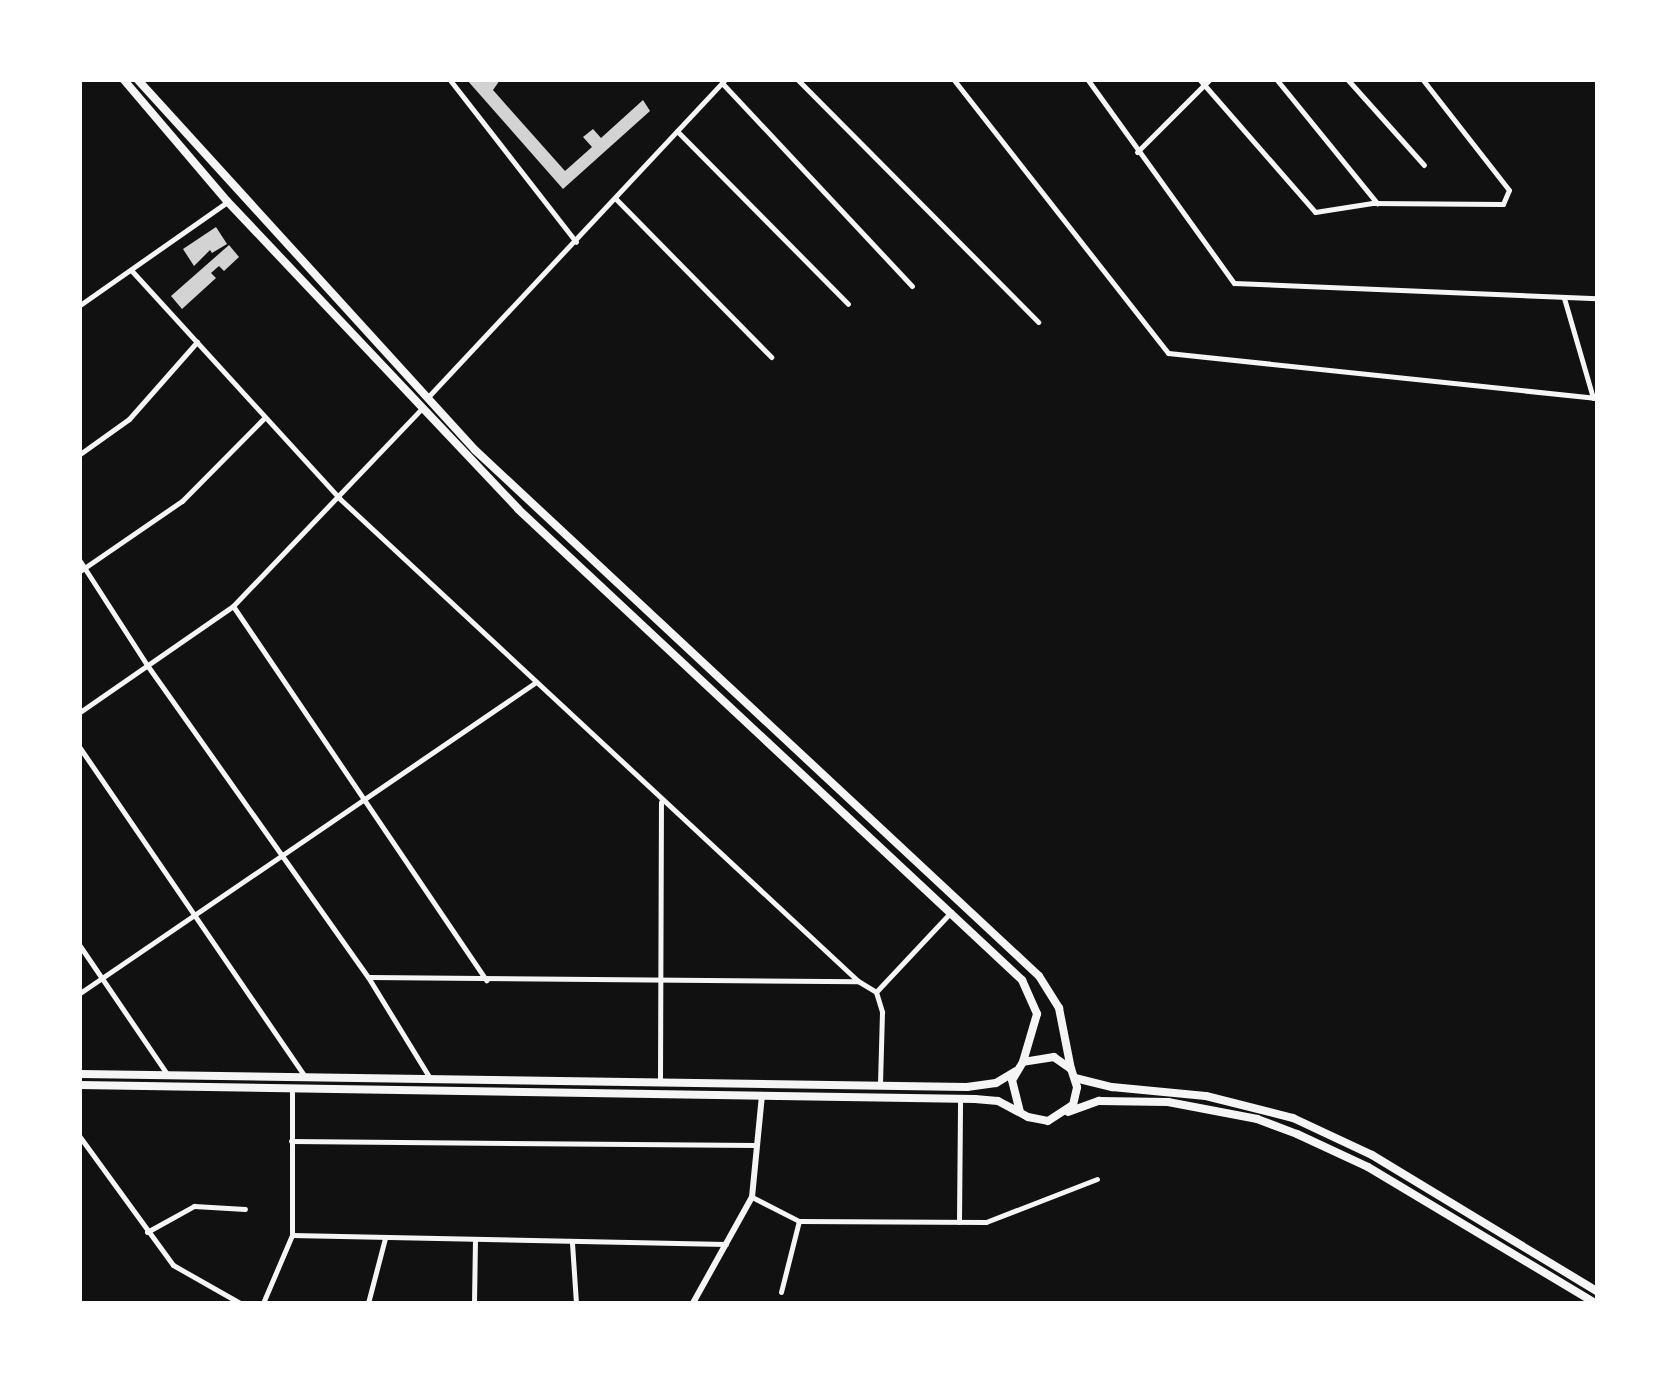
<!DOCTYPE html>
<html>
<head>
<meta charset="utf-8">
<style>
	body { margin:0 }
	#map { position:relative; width:1677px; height:1383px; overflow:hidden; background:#111; font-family:Arial,sans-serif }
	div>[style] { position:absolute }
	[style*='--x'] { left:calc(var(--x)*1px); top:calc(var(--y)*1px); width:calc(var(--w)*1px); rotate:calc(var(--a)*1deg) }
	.building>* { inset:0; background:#d3d3d3 }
	.minor>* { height:5px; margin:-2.5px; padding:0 2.5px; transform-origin:2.5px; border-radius:2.5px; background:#f5f5f5 }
	.tertiary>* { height:6px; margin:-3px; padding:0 3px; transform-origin:3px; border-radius:3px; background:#f5f5f5 }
	.primary>* { height:8px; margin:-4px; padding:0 4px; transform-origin:4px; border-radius:4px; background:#f5f5f5 }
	span { translate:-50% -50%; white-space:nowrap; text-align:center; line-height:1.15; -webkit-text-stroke:8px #fff; paint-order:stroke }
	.frame { position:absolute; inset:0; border:82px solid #fff; pointer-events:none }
</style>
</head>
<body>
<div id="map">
	<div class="building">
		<div style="clip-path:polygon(467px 80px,500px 80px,493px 90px,565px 171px,592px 147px,583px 137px,593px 129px,601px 138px,643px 100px,650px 111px,563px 189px)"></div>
		<div style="clip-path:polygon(216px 227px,227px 244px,212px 253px,210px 250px,194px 266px,183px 249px)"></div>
		<div style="clip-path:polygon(229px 245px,239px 257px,224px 271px,219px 266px,211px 273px,216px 278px,182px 309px,171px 296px)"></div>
	</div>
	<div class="minor">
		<div style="--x:450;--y:80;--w:205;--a:52.1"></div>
		<div style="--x:798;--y:80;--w:341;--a:45.2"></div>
		<div style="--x:954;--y:80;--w:347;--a:51.9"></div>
		<div style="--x:1168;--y:353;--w:431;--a:6"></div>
		<div style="--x:1088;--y:80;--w:250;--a:54.3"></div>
		<div style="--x:1234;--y:283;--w:363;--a:2.4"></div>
		<div style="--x:1200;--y:80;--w:175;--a:48.9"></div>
		<div style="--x:1315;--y:212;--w:58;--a:-9"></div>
		<div style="--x:1372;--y:203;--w:131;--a:0.4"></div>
		<div style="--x:1503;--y:204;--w:15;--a:-67"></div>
		<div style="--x:1509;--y:190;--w:140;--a:-128"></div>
		<div style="--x:1277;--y:80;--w:159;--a:50.9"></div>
		<div style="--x:1348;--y:80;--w:114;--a:48.2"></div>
		<div style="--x:722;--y:83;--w:278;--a:46.9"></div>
		<div style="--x:677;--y:131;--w:243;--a:45.3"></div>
		<div style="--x:1137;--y:152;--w:102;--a:-45"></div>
		<div style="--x:615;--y:198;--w:223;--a:45.5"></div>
		<div style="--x:131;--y:270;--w:309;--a:47.6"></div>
		<div style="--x:339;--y:498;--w:709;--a:42.94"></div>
		<div style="--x:858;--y:981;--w:21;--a:31"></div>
		<div style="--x:876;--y:992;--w:21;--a:73"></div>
		<div style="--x:882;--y:1012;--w:72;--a:91.6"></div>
		<div style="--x:1564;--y:298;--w:104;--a:73.8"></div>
		<div style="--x:80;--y:305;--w:179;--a:-35"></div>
		<div style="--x:428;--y:397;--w:434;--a:-46.9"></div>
		<div style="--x:80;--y:454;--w:60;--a:-35.5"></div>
		<div style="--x:129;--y:419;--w:103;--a:-48.6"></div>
		<div style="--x:80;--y:561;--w:124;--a:57.2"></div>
		<div style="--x:147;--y:665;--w:382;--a:54.7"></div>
		<div style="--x:368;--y:977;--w:119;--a:58.5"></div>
		<div style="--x:80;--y:571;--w:124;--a:-34.5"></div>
		<div style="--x:182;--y:501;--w:118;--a:-45.3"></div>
		<div style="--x:233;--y:606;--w:452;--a:55.9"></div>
		<div style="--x:80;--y:712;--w:186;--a:-34.7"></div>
		<div style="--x:233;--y:606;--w:272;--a:-46.3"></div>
		<div style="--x:80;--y:748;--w:398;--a:55.6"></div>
		<div style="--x:80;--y:946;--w:155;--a:55.8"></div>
		<div style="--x:369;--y:977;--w:489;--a:0.5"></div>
		<div style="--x:876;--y:992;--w:110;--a:-46.8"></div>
		<div style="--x:80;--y:993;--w:552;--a:-34.29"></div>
		<div style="--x:660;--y:1081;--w:279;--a:-89.8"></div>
		<div style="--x:80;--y:1137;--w:158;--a:54"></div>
		<div style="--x:173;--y:1265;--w:77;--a:29.6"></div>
		<div style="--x:291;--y:1141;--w:465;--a:0.5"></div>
		<div style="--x:752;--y:1197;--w:53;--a:27.1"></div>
		<div style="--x:799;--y:1221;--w:187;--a:0.3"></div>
		<div style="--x:986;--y:1222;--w:119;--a:-21.2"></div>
		<div style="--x:959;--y:1222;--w:123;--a:-89.5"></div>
		<div style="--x:147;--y:1232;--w:54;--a:-29"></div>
		<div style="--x:194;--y:1206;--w:51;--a:3.4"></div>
		<div style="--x:292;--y:1235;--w:434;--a:1.2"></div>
		<div style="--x:572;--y:1243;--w:60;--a:86.2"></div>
		<div style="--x:781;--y:1292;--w:73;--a:-75.8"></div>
		<div style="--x:263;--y:1303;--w:74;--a:-66.9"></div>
		<div style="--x:292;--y:1235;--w:146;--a:-90"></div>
		<div style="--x:368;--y:1303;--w:67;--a:-75.3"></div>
		<div style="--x:474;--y:1303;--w:64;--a:-89.1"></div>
	</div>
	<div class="tertiary">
		<div style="--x:693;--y:1303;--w:121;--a:-60.9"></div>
		<div style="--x:752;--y:1197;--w:102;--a:-84.4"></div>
	</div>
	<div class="primary">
		<div style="--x:124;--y:80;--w:159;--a:49.6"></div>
		<div style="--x:227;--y:201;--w:424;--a:46.6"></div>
		<div style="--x:518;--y:509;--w:690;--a:43.06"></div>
		<div style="--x:1022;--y:980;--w:37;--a:66"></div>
		<div style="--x:1037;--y:1014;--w:50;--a:106.3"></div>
		<div style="--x:138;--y:80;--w:500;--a:47.67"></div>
		<div style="--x:475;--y:450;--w:771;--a:43"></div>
		<div style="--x:1039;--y:976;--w:38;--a:58"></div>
		<div style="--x:1059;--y:1008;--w:62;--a:78.9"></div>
		<div style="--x:80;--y:1074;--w:887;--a:0.84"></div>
		<div style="--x:967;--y:1087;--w:29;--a:-8"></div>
		<div style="--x:996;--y:1083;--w:23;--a:-31"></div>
		<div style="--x:1075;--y:1078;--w:38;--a:14"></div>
		<div style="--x:1112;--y:1087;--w:94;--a:5.5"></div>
		<div style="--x:1206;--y:1096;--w:90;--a:14.2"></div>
		<div style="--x:1293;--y:1118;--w:87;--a:25.1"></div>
		<div style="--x:1372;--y:1155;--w:263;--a:31.2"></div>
		<div style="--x:80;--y:1085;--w:895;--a:0.9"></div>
		<div style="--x:975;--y:1099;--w:23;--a:5"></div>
		<div style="--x:998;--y:1101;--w:34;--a:28"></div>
		<div style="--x:1028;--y:1117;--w:20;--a:11"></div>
		<div style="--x:1048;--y:1121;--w:30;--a:-33"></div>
		<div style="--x:1073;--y:1105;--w:18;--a:-77"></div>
		<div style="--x:1077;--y:1087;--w:19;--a:-108"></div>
		<div style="--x:1071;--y:1069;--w:21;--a:-145"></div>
		<div style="--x:1054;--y:1057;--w:31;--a:171"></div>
		<div style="--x:1023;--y:1062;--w:21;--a:121"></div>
		<div style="--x:1012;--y:1080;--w:32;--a:76"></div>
		<div style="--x:1068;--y:1112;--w:33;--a:-20"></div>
		<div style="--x:1099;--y:1101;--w:69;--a:0.8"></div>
		<div style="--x:1168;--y:1102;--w:91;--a:10.8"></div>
		<div style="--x:1257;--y:1119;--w:43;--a:20.6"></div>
		<div style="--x:1297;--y:1134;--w:78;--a:24.9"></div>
		<div style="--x:1368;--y:1167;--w:265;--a:30.9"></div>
	</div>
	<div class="frame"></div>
</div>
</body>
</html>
